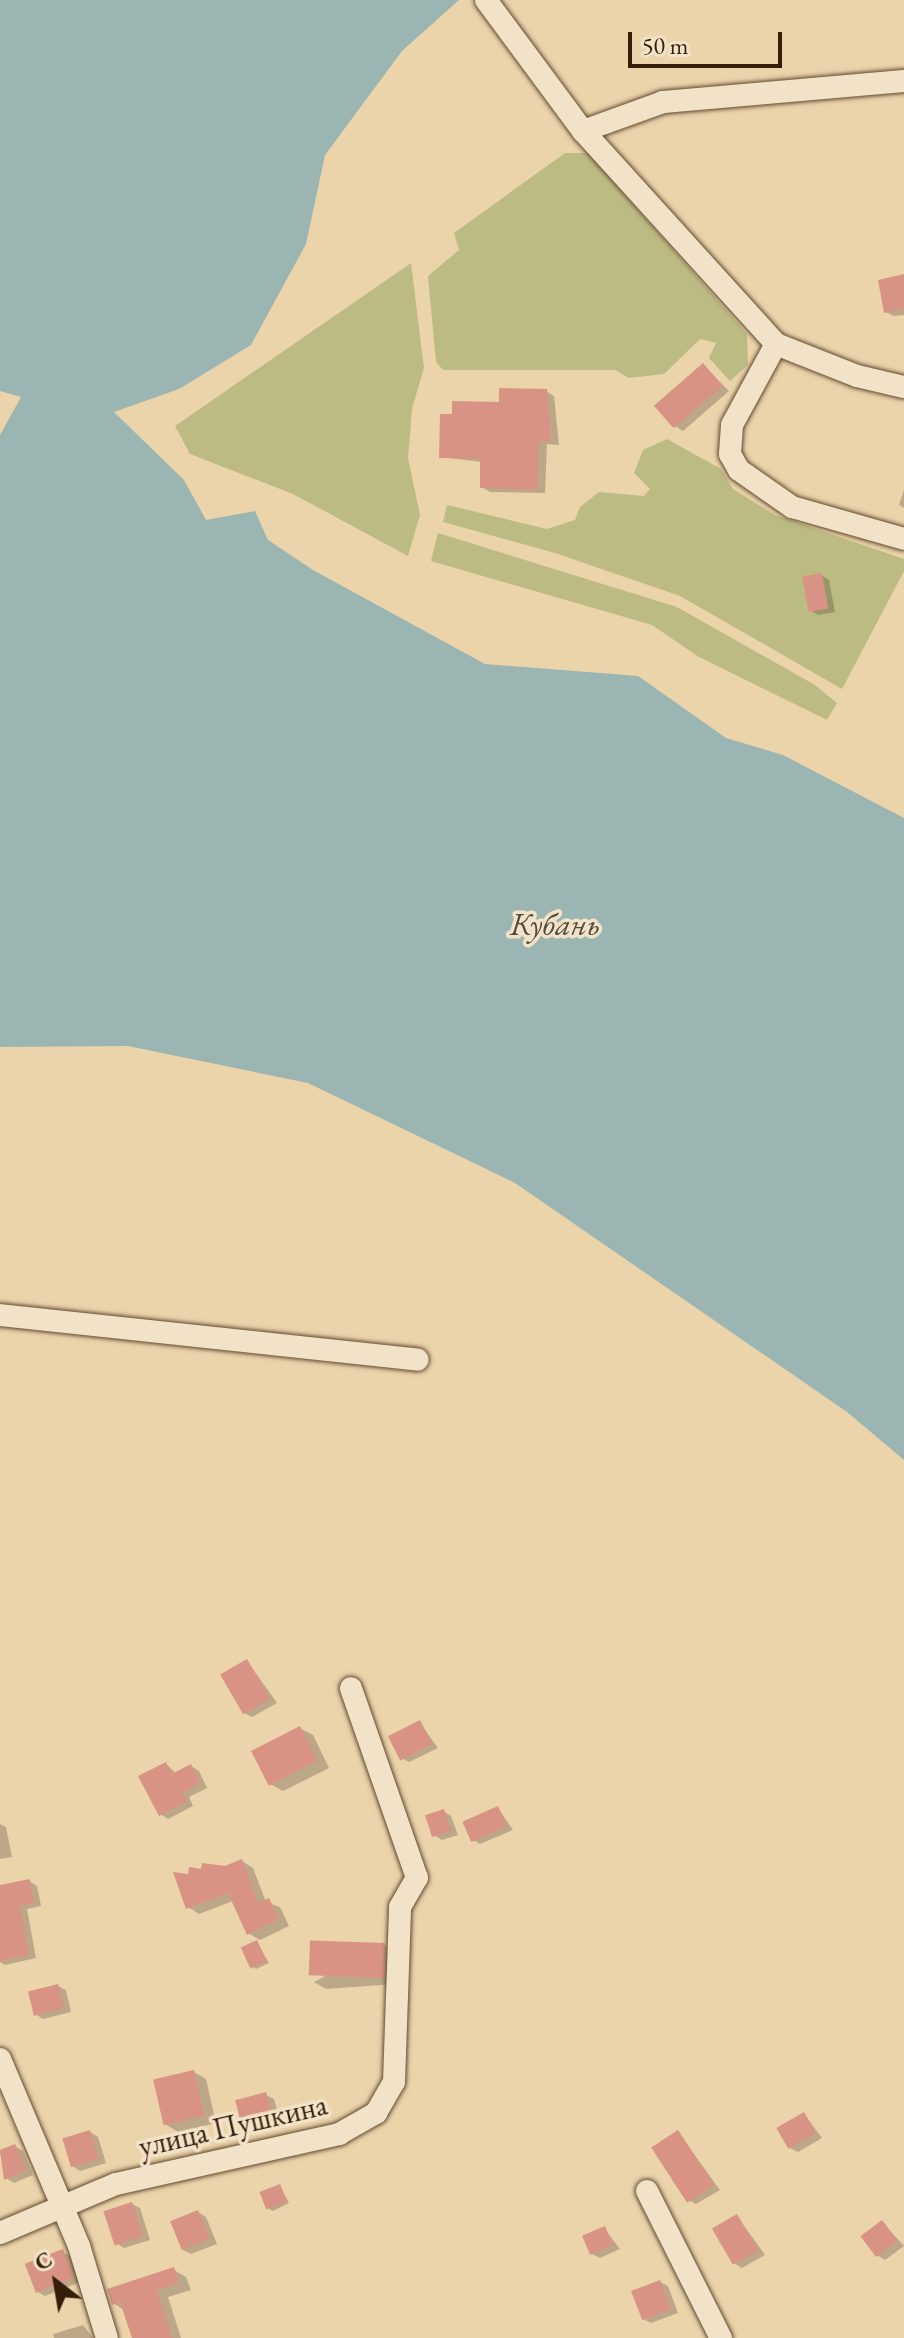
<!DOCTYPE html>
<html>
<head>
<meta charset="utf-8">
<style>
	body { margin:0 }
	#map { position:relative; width:904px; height:2338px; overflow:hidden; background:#ebd3aa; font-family:"EB Garamond",serif }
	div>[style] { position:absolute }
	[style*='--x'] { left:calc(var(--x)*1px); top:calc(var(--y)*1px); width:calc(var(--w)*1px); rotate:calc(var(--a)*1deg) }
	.green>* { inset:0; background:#bdbb84 }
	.water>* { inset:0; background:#9bb6b2 }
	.shadow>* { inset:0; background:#0003 }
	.building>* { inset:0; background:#d99384; transform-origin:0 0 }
	.roads { filter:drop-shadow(0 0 2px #624a31) drop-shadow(0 0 2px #624a31) }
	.minor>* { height:22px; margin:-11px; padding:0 11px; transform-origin:11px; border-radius:11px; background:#f2e2c8 }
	span { translate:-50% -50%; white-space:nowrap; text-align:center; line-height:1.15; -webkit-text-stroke:7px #f2e2c8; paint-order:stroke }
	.street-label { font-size:30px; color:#341d09 }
	.water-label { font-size:32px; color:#534b3c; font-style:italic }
	.north { position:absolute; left:16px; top:2242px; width:80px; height:80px; -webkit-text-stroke:6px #f2e2c8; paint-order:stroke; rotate:329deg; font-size:22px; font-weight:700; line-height:32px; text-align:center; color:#341d09 }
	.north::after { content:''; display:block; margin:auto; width:28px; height:36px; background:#341d09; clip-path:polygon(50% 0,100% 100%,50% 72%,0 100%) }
	.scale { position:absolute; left:628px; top:32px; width:154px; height:36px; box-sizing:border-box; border:4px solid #341d09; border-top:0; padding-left:10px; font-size:24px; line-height:28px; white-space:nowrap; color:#341d09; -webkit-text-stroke:6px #f2e2c8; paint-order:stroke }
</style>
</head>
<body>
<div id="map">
	<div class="green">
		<div style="clip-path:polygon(565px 153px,588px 153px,747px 334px,748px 365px,730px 381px,709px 358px,716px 343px,700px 339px,664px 374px,629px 378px,615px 370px,443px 370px,436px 362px,428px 276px,459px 250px,454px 233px)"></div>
		<div style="clip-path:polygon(411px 263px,424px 368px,412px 409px,408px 458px,420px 515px,408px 556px,293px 494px,190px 454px,175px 426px)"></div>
		<div style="clip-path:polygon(667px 439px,721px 469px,733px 489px,775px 515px,904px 559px,904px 571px,842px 689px,680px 596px,555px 553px,443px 522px,447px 505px,547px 529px,575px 520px,580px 507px,599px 492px,644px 496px,650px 489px,634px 473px,643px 450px)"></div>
		<div style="clip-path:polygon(438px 533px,677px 607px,815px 685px,837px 703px,827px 720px,699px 657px,652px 625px,431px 561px)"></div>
	</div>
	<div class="water">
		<div style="clip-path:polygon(0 0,459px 0,402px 51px,325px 155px,306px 244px,251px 345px,179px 389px,114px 412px,184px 480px,206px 520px,255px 511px,268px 540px,313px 570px,485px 664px,638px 676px,726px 738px,783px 755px,904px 818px,904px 1460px,847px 1412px,515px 1183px,308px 1083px,128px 1046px,0 1047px,0 435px,21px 397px,0 391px)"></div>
	</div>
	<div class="shadow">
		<div style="clip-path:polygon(904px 277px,904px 315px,894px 316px,886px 312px)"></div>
		<div style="clip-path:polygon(703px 365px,729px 391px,683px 431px,675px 426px)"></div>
		<div style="clip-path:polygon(546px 391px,554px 396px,559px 445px,547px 444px,545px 493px,490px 492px,482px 487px,482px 462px,441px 457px,454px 416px)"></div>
		<div style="clip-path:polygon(904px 490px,904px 508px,899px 505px)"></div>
		<div style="clip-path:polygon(821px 575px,829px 580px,835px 612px,818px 615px,810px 610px)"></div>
		<div style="clip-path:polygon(247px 1661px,277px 1703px,252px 1717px,244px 1713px)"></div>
		<div style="clip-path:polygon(420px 1723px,438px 1748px,409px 1762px,401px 1758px)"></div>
		<div style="clip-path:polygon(300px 1728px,313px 1735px,329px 1768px,283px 1791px,270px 1784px)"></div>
		<div style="clip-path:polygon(166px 1764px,177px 1774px,191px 1766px,199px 1771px,207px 1788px,189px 1797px,193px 1806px,168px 1819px,160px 1814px)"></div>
		<div style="clip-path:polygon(498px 1808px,513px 1830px,480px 1844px,472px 1839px)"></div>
		<div style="clip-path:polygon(443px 1811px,451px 1816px,458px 1835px,442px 1840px,434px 1835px)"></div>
		<div style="clip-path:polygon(0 1824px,6px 1827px,12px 1857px,0 1859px)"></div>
		<div style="clip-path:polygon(242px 1861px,253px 1868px,266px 1902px,280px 1907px,289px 1926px,260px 1940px,248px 1933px,233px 1901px,199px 1914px,188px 1907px,190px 1876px)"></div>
		<div style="clip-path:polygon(29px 1881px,37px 1886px,41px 1906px,27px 1909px,36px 1958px,5px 1965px,0 1962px,0 1888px)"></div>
		<div style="clip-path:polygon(257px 1943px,269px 1963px,256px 1969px,253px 1967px)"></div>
		<div style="clip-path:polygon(384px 1945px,397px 1952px,395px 1984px,326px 1989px,314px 1982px)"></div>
		<div style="clip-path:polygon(58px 1986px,66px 1990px,71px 2012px,43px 2019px,35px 2014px)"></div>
		<div style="clip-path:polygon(194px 2072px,206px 2079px,216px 2123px,178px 2132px,165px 2124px)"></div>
		<div style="clip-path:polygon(266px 2095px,274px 2099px,280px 2122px,252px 2130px,244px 2125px)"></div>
		<div style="clip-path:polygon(804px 2114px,822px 2138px,798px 2152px,790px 2148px)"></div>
		<div style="clip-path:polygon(90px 2132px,98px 2137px,106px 2163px,80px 2171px,72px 2166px)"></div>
		<div style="clip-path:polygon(678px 2132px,720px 2190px,696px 2204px,688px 2200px)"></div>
		<div style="clip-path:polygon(15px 2146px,23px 2151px,33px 2175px,14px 2183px,6px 2178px,0 2152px)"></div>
		<div style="clip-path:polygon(280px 2186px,289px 2203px,273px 2211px,269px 2209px)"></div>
		<div style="clip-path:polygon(132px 2204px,140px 2208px,150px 2240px,124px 2248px,116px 2243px)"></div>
		<div style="clip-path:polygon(198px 2212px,206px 2217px,217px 2244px,191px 2254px,183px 2250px)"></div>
		<div style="clip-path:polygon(737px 2216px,765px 2255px,742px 2268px,734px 2263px)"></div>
		<div style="clip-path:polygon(882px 2222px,904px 2246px,885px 2260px,877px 2255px)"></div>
		<div style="clip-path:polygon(604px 2228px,620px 2249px,600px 2258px,592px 2254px)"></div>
		<div style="clip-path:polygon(62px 2252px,70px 2256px,80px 2282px,45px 2296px,38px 2292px)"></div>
		<div style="clip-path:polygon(174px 2270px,186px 2277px,191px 2290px,168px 2297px,181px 2338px,134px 2338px,124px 2310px,113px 2303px)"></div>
		<div style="clip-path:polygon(660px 2282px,668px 2286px,678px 2313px,651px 2323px,643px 2319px)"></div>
		<div style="clip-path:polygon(83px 2325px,93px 2338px,54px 2338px,53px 2334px)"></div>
	</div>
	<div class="building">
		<div style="clip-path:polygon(904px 274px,904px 309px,884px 313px,878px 280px)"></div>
		<div style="left:703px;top:363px;width:30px;height:65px;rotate:49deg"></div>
		<div style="clip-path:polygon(499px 388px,547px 389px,551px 441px,539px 441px,538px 490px,480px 488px,480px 459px,439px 458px,440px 414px,452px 414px,452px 401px,499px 402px)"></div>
		<div style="left:822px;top:573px;width:36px;height:20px;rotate:80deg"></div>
		<div style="left:247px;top:1659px;width:46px;height:31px;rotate:60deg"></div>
		<div style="left:420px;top:1720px;width:27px;height:36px;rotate:63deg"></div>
		<div style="left:300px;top:1726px;width:39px;height:55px;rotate:63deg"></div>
		<div style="clip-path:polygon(166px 1762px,172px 1774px,191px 1764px,200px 1783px,182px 1793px,187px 1801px,159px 1816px,138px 1776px)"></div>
		<div style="left:498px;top:1806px;width:22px;height:39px;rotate:66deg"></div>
		<div style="left:444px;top:1809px;width:23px;height:20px;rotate:72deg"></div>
		<div style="clip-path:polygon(242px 1859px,258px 1903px,269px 1898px,279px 1919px,247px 1935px,228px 1893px,186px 1909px,173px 1872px,188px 1874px,189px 1867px,201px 1869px,202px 1863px,225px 1866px)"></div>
		<div style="clip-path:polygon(30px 1879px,34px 1903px,20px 1906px,29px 1955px,0 1961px,0 1885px)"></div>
		<div style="left:257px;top:1940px;width:23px;height:18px;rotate:65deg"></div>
		<div style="left:385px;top:1943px;width:35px;height:75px;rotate:92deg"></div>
		<div style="left:58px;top:1984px;width:25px;height:31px;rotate:76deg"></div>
		<div style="left:194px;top:2070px;width:47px;height:42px;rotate:77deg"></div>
		<div style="left:266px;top:2092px;width:27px;height:32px;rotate:75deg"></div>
		<div style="left:804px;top:2112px;width:24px;height:32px;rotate:60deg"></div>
		<div style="left:90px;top:2130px;width:30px;height:29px;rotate:73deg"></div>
		<div style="left:678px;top:2130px;width:66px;height:32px;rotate:57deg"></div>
		<div style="clip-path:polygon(15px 2144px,26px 2170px,4px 2180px,0 2150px)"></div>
		<div style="left:280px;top:2184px;width:19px;height:22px;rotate:69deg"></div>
		<div style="left:132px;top:2202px;width:36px;height:30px;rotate:72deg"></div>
		<div style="left:198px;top:2210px;width:31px;height:30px;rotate:68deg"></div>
		<div style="left:737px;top:2214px;width:42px;height:29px;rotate:60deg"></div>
		<div style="left:882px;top:2220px;width:26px;height:27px;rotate:53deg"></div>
		<div style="left:605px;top:2226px;width:21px;height:25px;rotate:67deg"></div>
		<div style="left:63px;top:2249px;width:31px;height:41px;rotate:69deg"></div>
		<div style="clip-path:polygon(174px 2267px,179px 2283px,157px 2290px,172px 2338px,132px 2338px,120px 2302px,112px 2305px,107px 2289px)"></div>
		<div style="left:660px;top:2280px;width:31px;height:31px;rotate:69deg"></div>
	</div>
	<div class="roads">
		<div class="minor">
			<div style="--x:486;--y:0;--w:163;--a:53.5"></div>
			<div style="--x:583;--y:131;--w:287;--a:47.8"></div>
			<div style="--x:776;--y:344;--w:87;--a:21.6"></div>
			<div style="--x:857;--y:376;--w:48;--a:13.2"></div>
			<div style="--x:583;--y:131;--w:85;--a:-19.9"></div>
			<div style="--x:663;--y:102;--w:242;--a:-5"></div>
			<div style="--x:776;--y:344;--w:92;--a:118.5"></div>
			<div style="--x:732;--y:425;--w:29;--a:94"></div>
			<div style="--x:730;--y:454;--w:18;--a:61"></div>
			<div style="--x:739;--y:470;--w:65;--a:34.9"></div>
			<div style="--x:792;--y:507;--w:116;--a:15.9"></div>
			<div style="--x:0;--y:1315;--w:420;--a:6.1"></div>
			<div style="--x:0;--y:2059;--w:203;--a:67.1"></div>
			<div style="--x:79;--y:2246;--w:96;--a:73.1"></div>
			<div style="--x:647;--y:2191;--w:165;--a:63.3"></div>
			<div style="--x:0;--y:2233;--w:126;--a:-22.9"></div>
			<div style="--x:116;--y:2184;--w:229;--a:-12.6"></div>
			<div style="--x:339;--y:2134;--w:43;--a:-29.6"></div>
			<div style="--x:376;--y:2113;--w:36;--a:-60"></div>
			<div style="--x:394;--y:2082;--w:175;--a:-88"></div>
			<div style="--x:400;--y:1907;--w:34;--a:-60"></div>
			<div style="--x:417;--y:1878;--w:201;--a:-109.2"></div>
		</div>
	</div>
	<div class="street-label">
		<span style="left:233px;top:2126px;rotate:-13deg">улица Пушкина</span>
	</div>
	<div class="water-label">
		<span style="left:555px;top:924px">Кубань</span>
	</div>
	<div class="north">С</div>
	<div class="scale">50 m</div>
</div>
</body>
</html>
